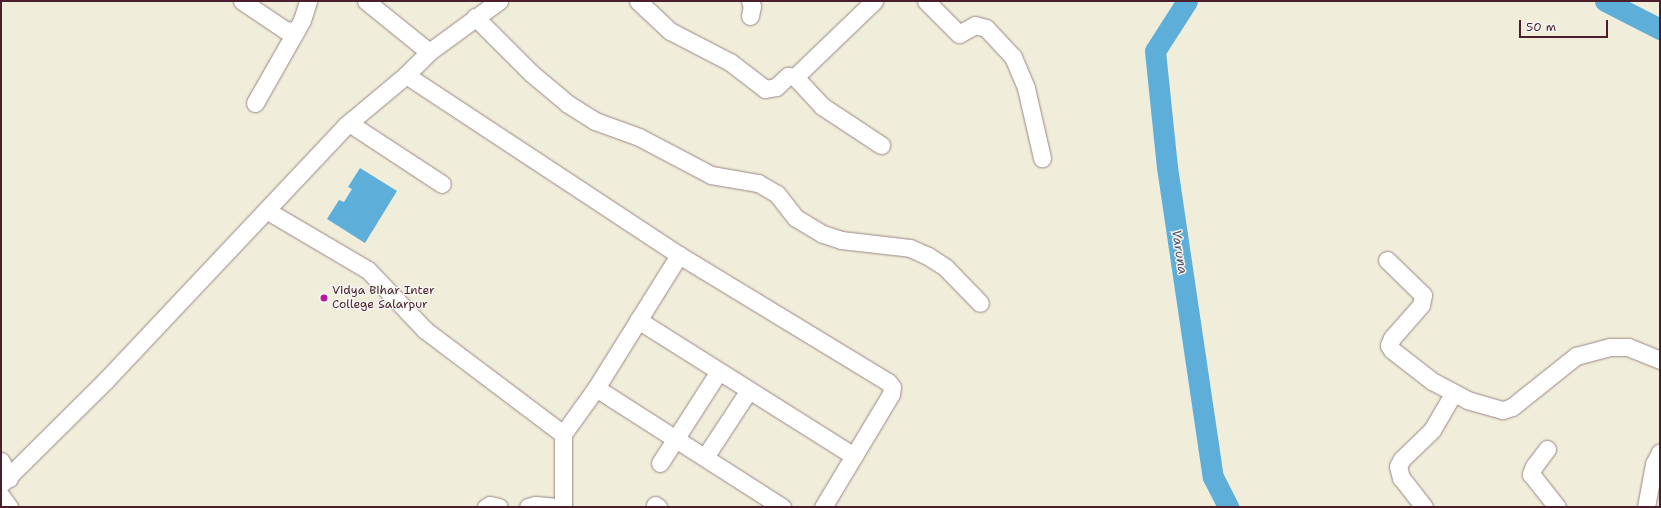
<!DOCTYPE html>
<html>
<head>
<meta charset="utf-8">
<style>
	body { margin:0 }
	#map { position:relative; width:1661px; height:508px; overflow:hidden; background:#f0eddb; font-family:"Shantell Sans",sans-serif }
	div>[style] { position:absolute }
	[style*='--x'] { left:calc(var(--x)*1px); top:calc(var(--y)*1px); width:calc(var(--w)*1px); rotate:calc(var(--a)*1deg) }
	.water>* { inset:0; background:#5daed8 }
	.river>* { height:21px; margin:-10.5px; padding:0 10.5px; transform-origin:10.5px; border-radius:10.5px; background:#5daed8 }
	.roads { filter:drop-shadow(0 0 1px #9d8683) drop-shadow(0 0 1px #9d8683) }
	.minor>* { height:17px; margin:-8.5px; padding:0 8.5px; transform-origin:8.5px; border-radius:8.5px; background:#fff }
	.dots>* { width:11px; height:11px; translate:-50% -50%; box-sizing:border-box; border:2px solid #f6f6f2; border-radius:50% }
	span { translate:-50% -50%; white-space:nowrap; text-align:center; line-height:1.15; -webkit-text-stroke:3px #f6f6f2; paint-order:stroke }
	.poi-label { font-size:12px; color:#4a1f2b }
	.left { translate:0 -50%; text-align:left }
	.water-label { font-size:13px; color:#515168; font-style:italic }
	.frame { position:absolute; inset:0; border:2px solid #4a1f2b; pointer-events:none }
	.scale { position:absolute; left:1519px; top:20px; width:89px; height:18px; box-sizing:border-box; border:2px solid #4a1f2b; border-top:0; padding-left:5px; font-size:12px; line-height:14px; white-space:nowrap; color:#4a1f2b; -webkit-text-stroke:3px #f6f6f2; paint-order:stroke }
</style>
</head>
<body>
<div id="map">
	<div class="water">
		<div style="clip-path:polygon(360px 168px,397px 191px,365px 243px,327px 219px,339px 200px,344px 202px,352px 189px,348px 187px)"></div>
	</div>
	<div class="river">
		<div style="--x:1187;--y:1;--w:59;--a:122.6"></div>
		<div style="--x:1155;--y:51;--w:117;--a:84.1"></div>
		<div style="--x:1167;--y:167;--w:313;--a:81.6"></div>
		<div style="--x:1213;--y:477;--w:34;--a:63"></div>
		<div style="--x:1605;--y:1;--w:62;--a:27"></div>
	</div>
	<div class="roads">
		<div class="minor">
			<div style="--x:242;--y:1;--w:52;--a:34"></div>
			<div style="--x:285;--y:30;--w:6;--a:9"></div>
			<div style="--x:291;--y:31;--w:6;--a:-18"></div>
			<div style="--x:297;--y:29;--w:10;--a:-61"></div>
			<div style="--x:302;--y:20;--w:20;--a:-72"></div>
			<div style="--x:366;--y:1;--w:81;--a:39"></div>
			<div style="--x:638;--y:1;--w:44;--a:43.2"></div>
			<div style="--x:670;--y:31;--w:68;--a:27.3"></div>
			<div style="--x:730;--y:62;--w:44;--a:37.6"></div>
			<div style="--x:765;--y:89;--w:11;--a:-10"></div>
			<div style="--x:776;--y:87;--w:16;--a:-43"></div>
			<div style="--x:788;--y:76;--w:7;--a:8"></div>
			<div style="--x:795;--y:77;--w:40;--a:47"></div>
			<div style="--x:822;--y:106;--w:71;--a:33.5"></div>
			<div style="--x:926;--y:1;--w:47;--a:45"></div>
			<div style="--x:959;--y:34;--w:18;--a:-29"></div>
			<div style="--x:975;--y:25;--w:11;--a:15"></div>
			<div style="--x:986;--y:28;--w:40;--a:47"></div>
			<div style="--x:1013;--y:57;--w:34;--a:67"></div>
			<div style="--x:1026;--y:88;--w:72;--a:77.1"></div>
			<div style="--x:750;--y:16;--w:10;--a:-79"></div>
			<div style="--x:752;--y:6;--w:5;--a:-112"></div>
			<div style="--x:475;--y:17;--w:79;--a:45"></div>
			<div style="--x:531;--y:73;--w:48;--a:40"></div>
			<div style="--x:568;--y:104;--w:32;--a:32"></div>
			<div style="--x:595;--y:121;--w:47;--a:20"></div>
			<div style="--x:639;--y:137;--w:81;--a:27.8"></div>
			<div style="--x:711;--y:175;--w:48;--a:9.7"></div>
			<div style="--x:758;--y:183;--w:22;--a:30"></div>
			<div style="--x:777;--y:194;--w:31;--a:52"></div>
			<div style="--x:796;--y:218;--w:31;--a:31"></div>
			<div style="--x:823;--y:234;--w:19;--a:18"></div>
			<div style="--x:841;--y:240;--w:69;--a:6.6"></div>
			<div style="--x:910;--y:248;--w:20;--a:24"></div>
			<div style="--x:928;--y:256;--w:20;--a:33"></div>
			<div style="--x:945;--y:267;--w:50;--a:45.8"></div>
			<div style="--x:406;--y:75;--w:327;--a:33.4"></div>
			<div style="--x:679;--y:255;--w:245;--a:31.3"></div>
			<div style="--x:888;--y:382;--w:6;--a:51"></div>
			<div style="--x:892;--y:387;--w:7;--a:98"></div>
			<div style="--x:891;--y:394;--w:132;--a:121"></div>
			<div style="--x:795;--y:77;--w:110;--a:-43.9"></div>
			<div style="--x:255;--y:103;--w:85;--a:-60.4"></div>
			<div style="--x:349;--y:123;--w:111;--a:33.3"></div>
			<div style="--x:266;--y:210;--w:118;--a:30.5"></div>
			<div style="--x:368;--y:270;--w:83;--a:46.5"></div>
			<div style="--x:425;--y:330;--w:173;--a:37"></div>
			<div style="--x:563;--y:434;--w:73;--a:90"></div>
			<div style="--x:1387;--y:260;--w:50;--a:44.2"></div>
			<div style="--x:1423;--y:295;--w:10;--a:101"></div>
			<div style="--x:1421;--y:305;--w:44;--a:131.3"></div>
			<div style="--x:1392;--y:338;--w:8;--a:113"></div>
			<div style="--x:1389;--y:345;--w:6;--a:59"></div>
			<div style="--x:1392;--y:350;--w:51;--a:37.8"></div>
			<div style="--x:1432;--y:381;--w:40;--a:28"></div>
			<div style="--x:1467;--y:400;--w:37;--a:16"></div>
			<div style="--x:1503;--y:410;--w:9;--a:-18"></div>
			<div style="--x:1512;--y:407;--w:82;--a:-38.6"></div>
			<div style="--x:1576;--y:356;--w:35;--a:-15"></div>
			<div style="--x:1610;--y:347;--w:18;--a:0"></div>
			<div style="--x:1628;--y:347;--w:35;--a:22"></div>
			<div style="--x:638;--y:320;--w:255;--a:32.2"></div>
			<div style="--x:596;--y:388;--w:221;--a:32.6"></div>
			<div style="--x:563;--y:434;--w:57;--a:-54.3"></div>
			<div style="--x:596;--y:388;--w:157;--a:-58"></div>
			<div style="--x:1547;--y:449;--w:21;--a:127"></div>
			<div style="--x:1534;--y:466;--w:9;--a:111"></div>
			<div style="--x:1531;--y:474;--w:42;--a:51.8"></div>
			<div style="--x:705;--y:457;--w:80;--a:-56.7"></div>
			<div style="--x:1;--y:461;--w:19;--a:65"></div>
			<div style="--x:660;--y:463;--w:109;--a:-57.3"></div>
			<div style="--x:1;--y:484;--w:148;--a:-44.7"></div>
			<div style="--x:106;--y:380;--w:349;--a:-46.7"></div>
			<div style="--x:345;--y:126;--w:80;--a:-39.9"></div>
			<div style="--x:406;--y:75;--w:33;--a:-45"></div>
			<div style="--x:429;--y:52;--w:87;--a:-36.1"></div>
			<div style="--x:1;--y:496;--w:14;--a:54"></div>
			<div style="--x:655;--y:505;--w:4;--a:34"></div>
			<div style="--x:486;--y:507;--w:4;--a:-27"></div>
			<div style="--x:490;--y:505;--w:9;--a:13"></div>
			<div style="--x:528;--y:507;--w:7;--a:-16"></div>
			<div style="--x:535;--y:505;--w:25;--a:5"></div>
			<div style="--x:1424;--y:507;--w:37;--a:-128"></div>
			<div style="--x:1401;--y:478;--w:12;--a:-104"></div>
			<div style="--x:1398;--y:466;--w:8;--a:-60"></div>
			<div style="--x:1402;--y:459;--w:42;--a:-44"></div>
			<div style="--x:1432;--y:430;--w:42;--a:-59.7"></div>
			<div style="--x:1646;--y:507;--w:44;--a:-79.5"></div>
			<div style="--x:1654;--y:464;--w:13;--a:-63"></div>
		</div>
	</div>
	<div class="dots">
		<div style="left:324px;top:298px;background:#b5179e"></div>
	</div>
	<div class="poi-label">
		<span class="left" style="left:332px;top:298px">Vidya Bihar Inter<br>College Salarpur</span>
	</div>
	<div class="water-label">
		<span style="left:1179px;top:252px;rotate:81deg">Varuna</span>
	</div>
	<div class="frame"></div>
	<div class="scale">50 m</div>
</div>
</body>
</html>
